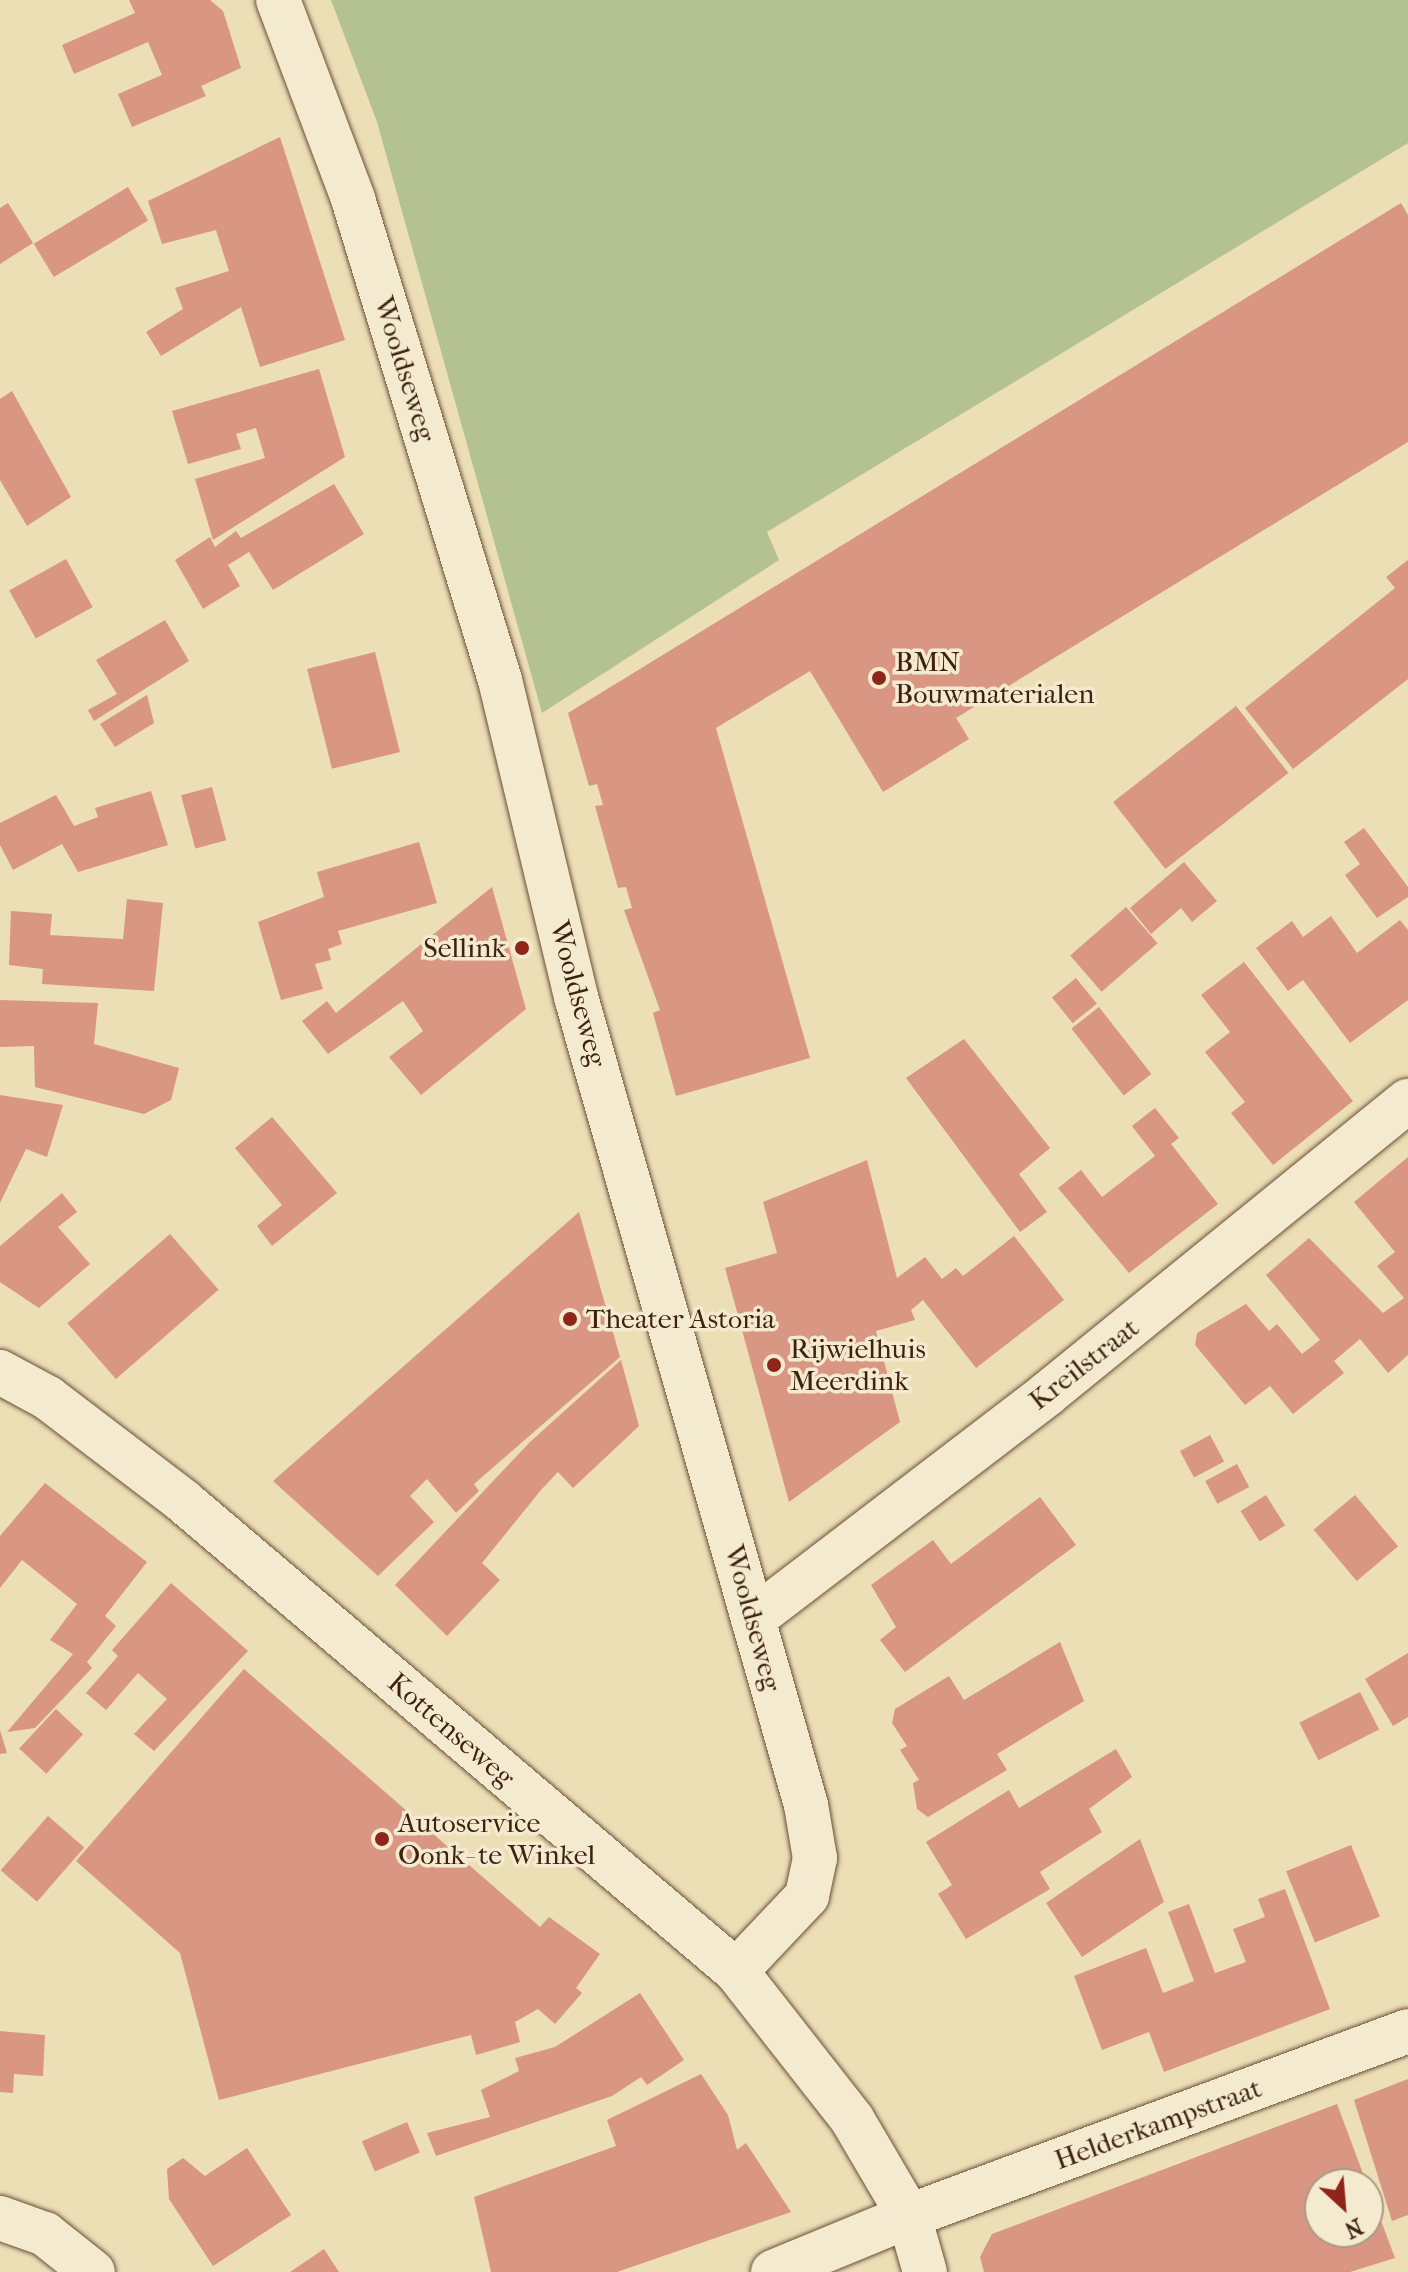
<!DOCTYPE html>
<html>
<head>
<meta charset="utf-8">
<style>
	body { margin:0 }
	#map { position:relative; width:1408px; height:2272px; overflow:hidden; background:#ecdeb5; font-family:"IM FELL French Canon",serif }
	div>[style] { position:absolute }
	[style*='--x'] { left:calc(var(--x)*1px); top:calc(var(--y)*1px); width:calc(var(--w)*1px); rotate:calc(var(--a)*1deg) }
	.green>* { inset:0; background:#b4c291 }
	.building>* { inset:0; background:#d99683; transform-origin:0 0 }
	.roads { filter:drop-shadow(0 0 2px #6a5039) drop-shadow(0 0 2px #6a5039) }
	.minor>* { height:44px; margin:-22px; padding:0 22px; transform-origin:22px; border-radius:22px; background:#f3eacf }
	.tertiary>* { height:44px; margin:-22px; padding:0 22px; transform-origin:22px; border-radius:22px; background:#f3eacf }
	.dots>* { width:22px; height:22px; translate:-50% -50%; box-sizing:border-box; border:4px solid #f3eacf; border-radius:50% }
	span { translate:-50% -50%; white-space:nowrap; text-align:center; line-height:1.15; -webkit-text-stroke:7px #f3eacf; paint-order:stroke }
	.street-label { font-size:28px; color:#3f2110 }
	.poi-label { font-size:28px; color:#3f2110 }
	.left { translate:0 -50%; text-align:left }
	.right { translate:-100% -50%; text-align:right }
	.north { position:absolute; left:1304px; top:2168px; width:80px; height:80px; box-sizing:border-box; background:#f3eacf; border:2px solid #ab9a83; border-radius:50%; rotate:154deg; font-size:22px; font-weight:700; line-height:32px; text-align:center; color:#3f2110 }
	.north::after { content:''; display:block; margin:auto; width:28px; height:36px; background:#8f2418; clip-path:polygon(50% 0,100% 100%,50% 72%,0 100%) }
</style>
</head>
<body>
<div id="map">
	<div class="green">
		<div style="clip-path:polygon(331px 0,1408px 0,1408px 143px,767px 532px,779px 560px,542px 713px,377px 122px)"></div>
	</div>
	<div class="building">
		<div style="clip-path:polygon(129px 0,210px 0,223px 11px,241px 68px,201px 86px,206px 96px,132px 127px,118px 94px,162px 75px,148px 42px,74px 74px,62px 45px,135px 13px)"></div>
		<div style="clip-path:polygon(280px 137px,345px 340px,260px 367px,241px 307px,161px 356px,146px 332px,183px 309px,175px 288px,229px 271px,216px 230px,162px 244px,148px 201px)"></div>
		<div style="left:128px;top:187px;width:39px;height:110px;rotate:59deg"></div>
		<div style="clip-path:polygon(8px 203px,33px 243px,0 264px,0 208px)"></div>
		<div style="clip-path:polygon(1401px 203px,1408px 215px,1408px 442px,956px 718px,969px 739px,883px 792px,810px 671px,716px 728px,810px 1058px,676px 1096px,653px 1013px,660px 1010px,624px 910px,632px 908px,626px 887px,618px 888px,595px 806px,603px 805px,597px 784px,589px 786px,568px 713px)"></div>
		<div style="clip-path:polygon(319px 369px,345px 457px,213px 540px,195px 479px,265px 458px,256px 428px,236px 434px,241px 449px,188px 464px,172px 411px)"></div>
		<div style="clip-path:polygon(12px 391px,71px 497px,27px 526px,0 480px,0 399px)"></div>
		<div style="clip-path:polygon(334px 484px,364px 534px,273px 590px,249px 552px,228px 565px,240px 586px,203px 609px,175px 560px,210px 537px,215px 547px,236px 531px,241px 538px)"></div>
		<div style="left:66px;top:559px;width:55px;height:65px;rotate:61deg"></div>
		<div style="clip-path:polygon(1408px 560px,1408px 679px,1293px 769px,1245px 708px,1395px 588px,1386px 577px)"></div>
		<div style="clip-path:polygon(165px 620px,189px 661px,94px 721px,88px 710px,117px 694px,96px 660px)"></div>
		<div style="left:375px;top:652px;width:103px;height:70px;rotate:76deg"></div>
		<div style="clip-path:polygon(147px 695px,154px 723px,115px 747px,100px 724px)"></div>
		<div style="left:1236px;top:706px;width:85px;height:156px;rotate:52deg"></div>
		<div style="left:212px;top:787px;width:55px;height:32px;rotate:75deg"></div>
		<div style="clip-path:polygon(151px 791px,168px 845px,78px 872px,62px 844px,13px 870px,0 845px,0 823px,56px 795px,74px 826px,98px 817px,95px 808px)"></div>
		<div style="clip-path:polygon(1364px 828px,1408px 887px,1408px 897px,1377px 918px,1345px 875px,1360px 864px,1344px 842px)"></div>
		<div style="clip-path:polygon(419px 842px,437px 903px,338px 931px,342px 944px,328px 949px,331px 960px,315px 964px,323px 989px,281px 1000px,258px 922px,324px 897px,317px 872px)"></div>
		<div style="clip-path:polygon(1184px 862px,1217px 901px,1192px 922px,1181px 908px,1151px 934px,1130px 908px)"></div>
		<div style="clip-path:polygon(492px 887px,526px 1009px,421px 1095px,389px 1057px,423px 1031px,403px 1001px,328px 1054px,302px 1021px,327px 1001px,336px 1013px)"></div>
		<div style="clip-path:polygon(127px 899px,163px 903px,154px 991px,42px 984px,43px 969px,9px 965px,11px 911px,52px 914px,50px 935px,123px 939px)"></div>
		<div style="left:1126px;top:907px;width:48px;height:74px;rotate:49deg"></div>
		<div style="clip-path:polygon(1331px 916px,1357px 953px,1400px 920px,1408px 930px,1408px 1000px,1350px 1043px,1303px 980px,1288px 991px,1256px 948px,1292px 921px,1303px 937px)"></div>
		<div style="clip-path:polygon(1244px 962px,1353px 1101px,1273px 1165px,1231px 1113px,1245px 1102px,1205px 1052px,1230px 1032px,1201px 995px)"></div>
		<div style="left:1076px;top:978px;width:33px;height:31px;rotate:51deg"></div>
		<div style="clip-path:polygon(0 1000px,98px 1003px,94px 1044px,179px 1068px,171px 1100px,144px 1114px,35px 1087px,34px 1046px,0 1047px)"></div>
		<div style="left:1099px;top:1007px;width:85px;height:35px;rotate:52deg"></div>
		<div style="clip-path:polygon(964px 1039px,1050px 1148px,1019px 1174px,1047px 1212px,1020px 1232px,906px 1078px)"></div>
		<div style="clip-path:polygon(0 1095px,63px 1105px,47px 1157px,26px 1149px,0 1203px)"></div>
		<div style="clip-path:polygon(1155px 1108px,1179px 1138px,1171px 1144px,1218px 1204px,1129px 1273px,1058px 1188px,1081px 1170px,1102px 1197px,1155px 1156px,1132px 1126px)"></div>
		<div style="clip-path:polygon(272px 1117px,337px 1193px,272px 1246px,257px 1226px,282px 1205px,235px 1148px)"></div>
		<div style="clip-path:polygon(1408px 1157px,1408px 1355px,1388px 1373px,1360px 1339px,1334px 1361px,1344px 1373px,1293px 1414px,1270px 1386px,1245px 1405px,1195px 1345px,1197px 1333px,1246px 1304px,1269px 1331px,1277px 1324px,1302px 1354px,1320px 1340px,1266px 1275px,1309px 1238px,1383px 1313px,1404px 1298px,1377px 1266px,1395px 1252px,1354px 1202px)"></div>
		<div style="clip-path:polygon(867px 1160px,897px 1278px,925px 1257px,942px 1279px,956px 1268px,963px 1276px,1014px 1236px,1064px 1300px,976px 1368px,923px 1300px,911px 1310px,915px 1320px,876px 1331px,900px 1422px,789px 1502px,725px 1268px,777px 1253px,763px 1202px)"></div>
		<div style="clip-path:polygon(62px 1193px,77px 1212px,58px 1227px,90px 1264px,39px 1308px,0 1282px,0 1246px)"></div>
		<div style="clip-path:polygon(579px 1212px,620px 1357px,474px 1484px,479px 1491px,456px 1513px,427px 1479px,410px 1496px,434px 1522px,378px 1576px,273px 1481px)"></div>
		<div style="left:170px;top:1234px;width:74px;height:136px;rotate:49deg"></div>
		<div style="clip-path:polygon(621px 1360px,639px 1426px,573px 1488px,558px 1472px,541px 1490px,482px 1563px,500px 1580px,447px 1636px,395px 1585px,530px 1442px)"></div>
		<div style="left:1210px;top:1435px;width:30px;height:34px;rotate:62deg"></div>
		<div style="left:1237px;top:1464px;width:26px;height:36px;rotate:62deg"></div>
		<div style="clip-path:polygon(45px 1483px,147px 1562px,105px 1616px,116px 1626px,87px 1662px,92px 1668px,35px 1728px,7px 1732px,73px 1654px,50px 1640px,77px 1604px,22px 1560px,0 1588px,0 1536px)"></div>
		<div style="left:1266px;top:1495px;width:36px;height:30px;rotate:58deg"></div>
		<div style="left:1355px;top:1495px;width:67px;height:54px;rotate:50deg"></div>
		<div style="clip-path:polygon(1040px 1497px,1076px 1545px,905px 1672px,880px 1640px,896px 1627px,871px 1585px,933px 1540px,951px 1564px)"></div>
		<div style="clip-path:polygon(171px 1583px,248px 1651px,154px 1751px,134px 1734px,167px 1699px,138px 1673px,106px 1710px,86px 1693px,118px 1656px,112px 1650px)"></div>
		<div style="clip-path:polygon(1060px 1642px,1084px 1701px,997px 1754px,1007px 1770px,928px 1817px,917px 1809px,913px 1783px,919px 1780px,900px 1750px,907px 1746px,892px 1723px,895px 1709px,949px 1676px,964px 1700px)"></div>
		<div style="clip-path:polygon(1408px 1653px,1408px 1717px,1393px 1726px,1365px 1679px)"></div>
		<div style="clip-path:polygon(244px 1669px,540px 1927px,549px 1917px,600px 1954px,576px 1988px,582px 1993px,555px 2024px,538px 2009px,515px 2022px,520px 2042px,476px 2055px,471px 2035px,219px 2100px,180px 1953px,76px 1861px)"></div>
		<div style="left:1360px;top:1692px;width:42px;height:68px;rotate:63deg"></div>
		<div style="left:56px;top:1709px;width:37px;height:54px;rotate:43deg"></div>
		<div style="clip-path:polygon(0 1730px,7px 1753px,0 1754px)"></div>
		<div style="clip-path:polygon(1116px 1749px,1132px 1777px,1089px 1809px,1102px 1832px,1040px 1872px,1050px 1889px,966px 1939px,938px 1894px,952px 1885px,926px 1842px,1009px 1790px,1019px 1808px)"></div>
		<div style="left:48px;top:1816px;width:48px;height:72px;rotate:41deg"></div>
		<div style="clip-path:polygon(1140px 1839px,1164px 1902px,1082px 1957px,1046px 1903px)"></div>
		<div style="left:1351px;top:1845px;width:77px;height:70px;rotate:68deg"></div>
		<div style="clip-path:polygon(1285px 1889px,1330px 2009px,1164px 2072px,1149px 2032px,1102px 2050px,1074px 1976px,1146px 1948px,1163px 1993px,1194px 1981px,1168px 1912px,1189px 1904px,1215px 1973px,1246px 1962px,1233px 1929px,1265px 1917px,1258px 1899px)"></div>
		<div style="clip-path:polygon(640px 1993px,684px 2060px,647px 2085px,641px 2077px,612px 2096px,436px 2156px,427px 2133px,490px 2117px,481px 2090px,519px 2071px,515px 2058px,555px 2047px)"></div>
		<div style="clip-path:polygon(0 2031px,45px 2035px,43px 2076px,14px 2074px,13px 2093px,0 2092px)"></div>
		<div style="clip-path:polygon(701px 2074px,728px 2115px,737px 2150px,746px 2143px,791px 2212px,617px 2272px,491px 2272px,474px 2197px,616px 2146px,607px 2120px)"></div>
		<div style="clip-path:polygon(1408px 2079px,1408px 2215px,1392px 2221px,1354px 2100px)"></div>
		<div style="clip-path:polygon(1337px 2104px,1367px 2184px,1320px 2184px,1320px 2232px,1368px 2232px,1368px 2186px,1395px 2258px,1350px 2272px,984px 2272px,980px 2257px,992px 2234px)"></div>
		<div style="left:407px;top:2122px;width:33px;height:49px;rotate:67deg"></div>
		<div style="clip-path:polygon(247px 2148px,291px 2215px,213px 2266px,169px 2199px,167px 2169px,183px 2158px,205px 2176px)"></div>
		<div style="clip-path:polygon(324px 2249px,339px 2272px,290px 2272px)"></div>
	</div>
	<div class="roads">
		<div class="minor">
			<div style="--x:278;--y:0;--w:213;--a:69.3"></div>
			<div style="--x:353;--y:199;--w:503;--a:73.01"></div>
			<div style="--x:500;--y:680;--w:326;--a:76.5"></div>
			<div style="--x:576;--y:997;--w:840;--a:74.11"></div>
			<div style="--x:806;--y:1805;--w:54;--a:80.4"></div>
			<div style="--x:815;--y:1858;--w:39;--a:102"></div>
			<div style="--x:807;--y:1896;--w:103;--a:133.4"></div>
			<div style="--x:753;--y:1619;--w:370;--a:-37.4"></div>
			<div style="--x:1047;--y:1394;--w:465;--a:-39.1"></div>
			<div style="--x:0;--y:2218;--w:48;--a:19.6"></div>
			<div style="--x:45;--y:2234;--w:61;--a:38.4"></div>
			<div style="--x:773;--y:2272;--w:147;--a:-22.4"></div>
		</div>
		<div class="tertiary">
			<div style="--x:0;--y:1372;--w:55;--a:28.4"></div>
			<div style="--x:48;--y:1398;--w:170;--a:37.3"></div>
			<div style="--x:183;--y:1501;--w:726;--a:40.36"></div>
			<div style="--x:736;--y:1971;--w:188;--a:51.9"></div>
			<div style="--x:852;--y:2119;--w:113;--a:59.6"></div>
			<div style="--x:909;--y:2216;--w:58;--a:74.1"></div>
			<div style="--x:909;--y:2216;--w:532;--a:-20.34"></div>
		</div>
	</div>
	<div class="dots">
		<div style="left:879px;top:678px;background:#8f2418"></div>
		<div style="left:522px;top:948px;background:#8f2418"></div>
		<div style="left:570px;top:1319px;background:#8f2418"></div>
		<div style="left:774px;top:1365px;background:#8f2418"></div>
		<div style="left:382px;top:1839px;background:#8f2418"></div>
	</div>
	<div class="street-label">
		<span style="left:405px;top:369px;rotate:73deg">Wooldseweg</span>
		<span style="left:578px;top:994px;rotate:75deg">Wooldseweg</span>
		<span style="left:1084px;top:1364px;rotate:-38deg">Kreilstraat</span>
		<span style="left:753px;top:1618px;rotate:75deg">Wooldseweg</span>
		<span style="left:451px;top:1730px;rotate:41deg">Kottenseweg</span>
		<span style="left:1158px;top:2124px;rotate:-20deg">Helderkampstraat</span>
	</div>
	<div class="poi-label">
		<span class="left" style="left:895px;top:678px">BMN<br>Bouwmaterialen</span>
		<span class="right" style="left:506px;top:948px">Sellink</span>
		<span class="left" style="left:586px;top:1319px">Theater Astoria</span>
		<span class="left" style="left:790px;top:1365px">Rijwielhuis<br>Meerdink</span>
		<span class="left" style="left:398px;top:1839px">Autoservice<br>Oonk- te Winkel</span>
	</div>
	<div class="north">N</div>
</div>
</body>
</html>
